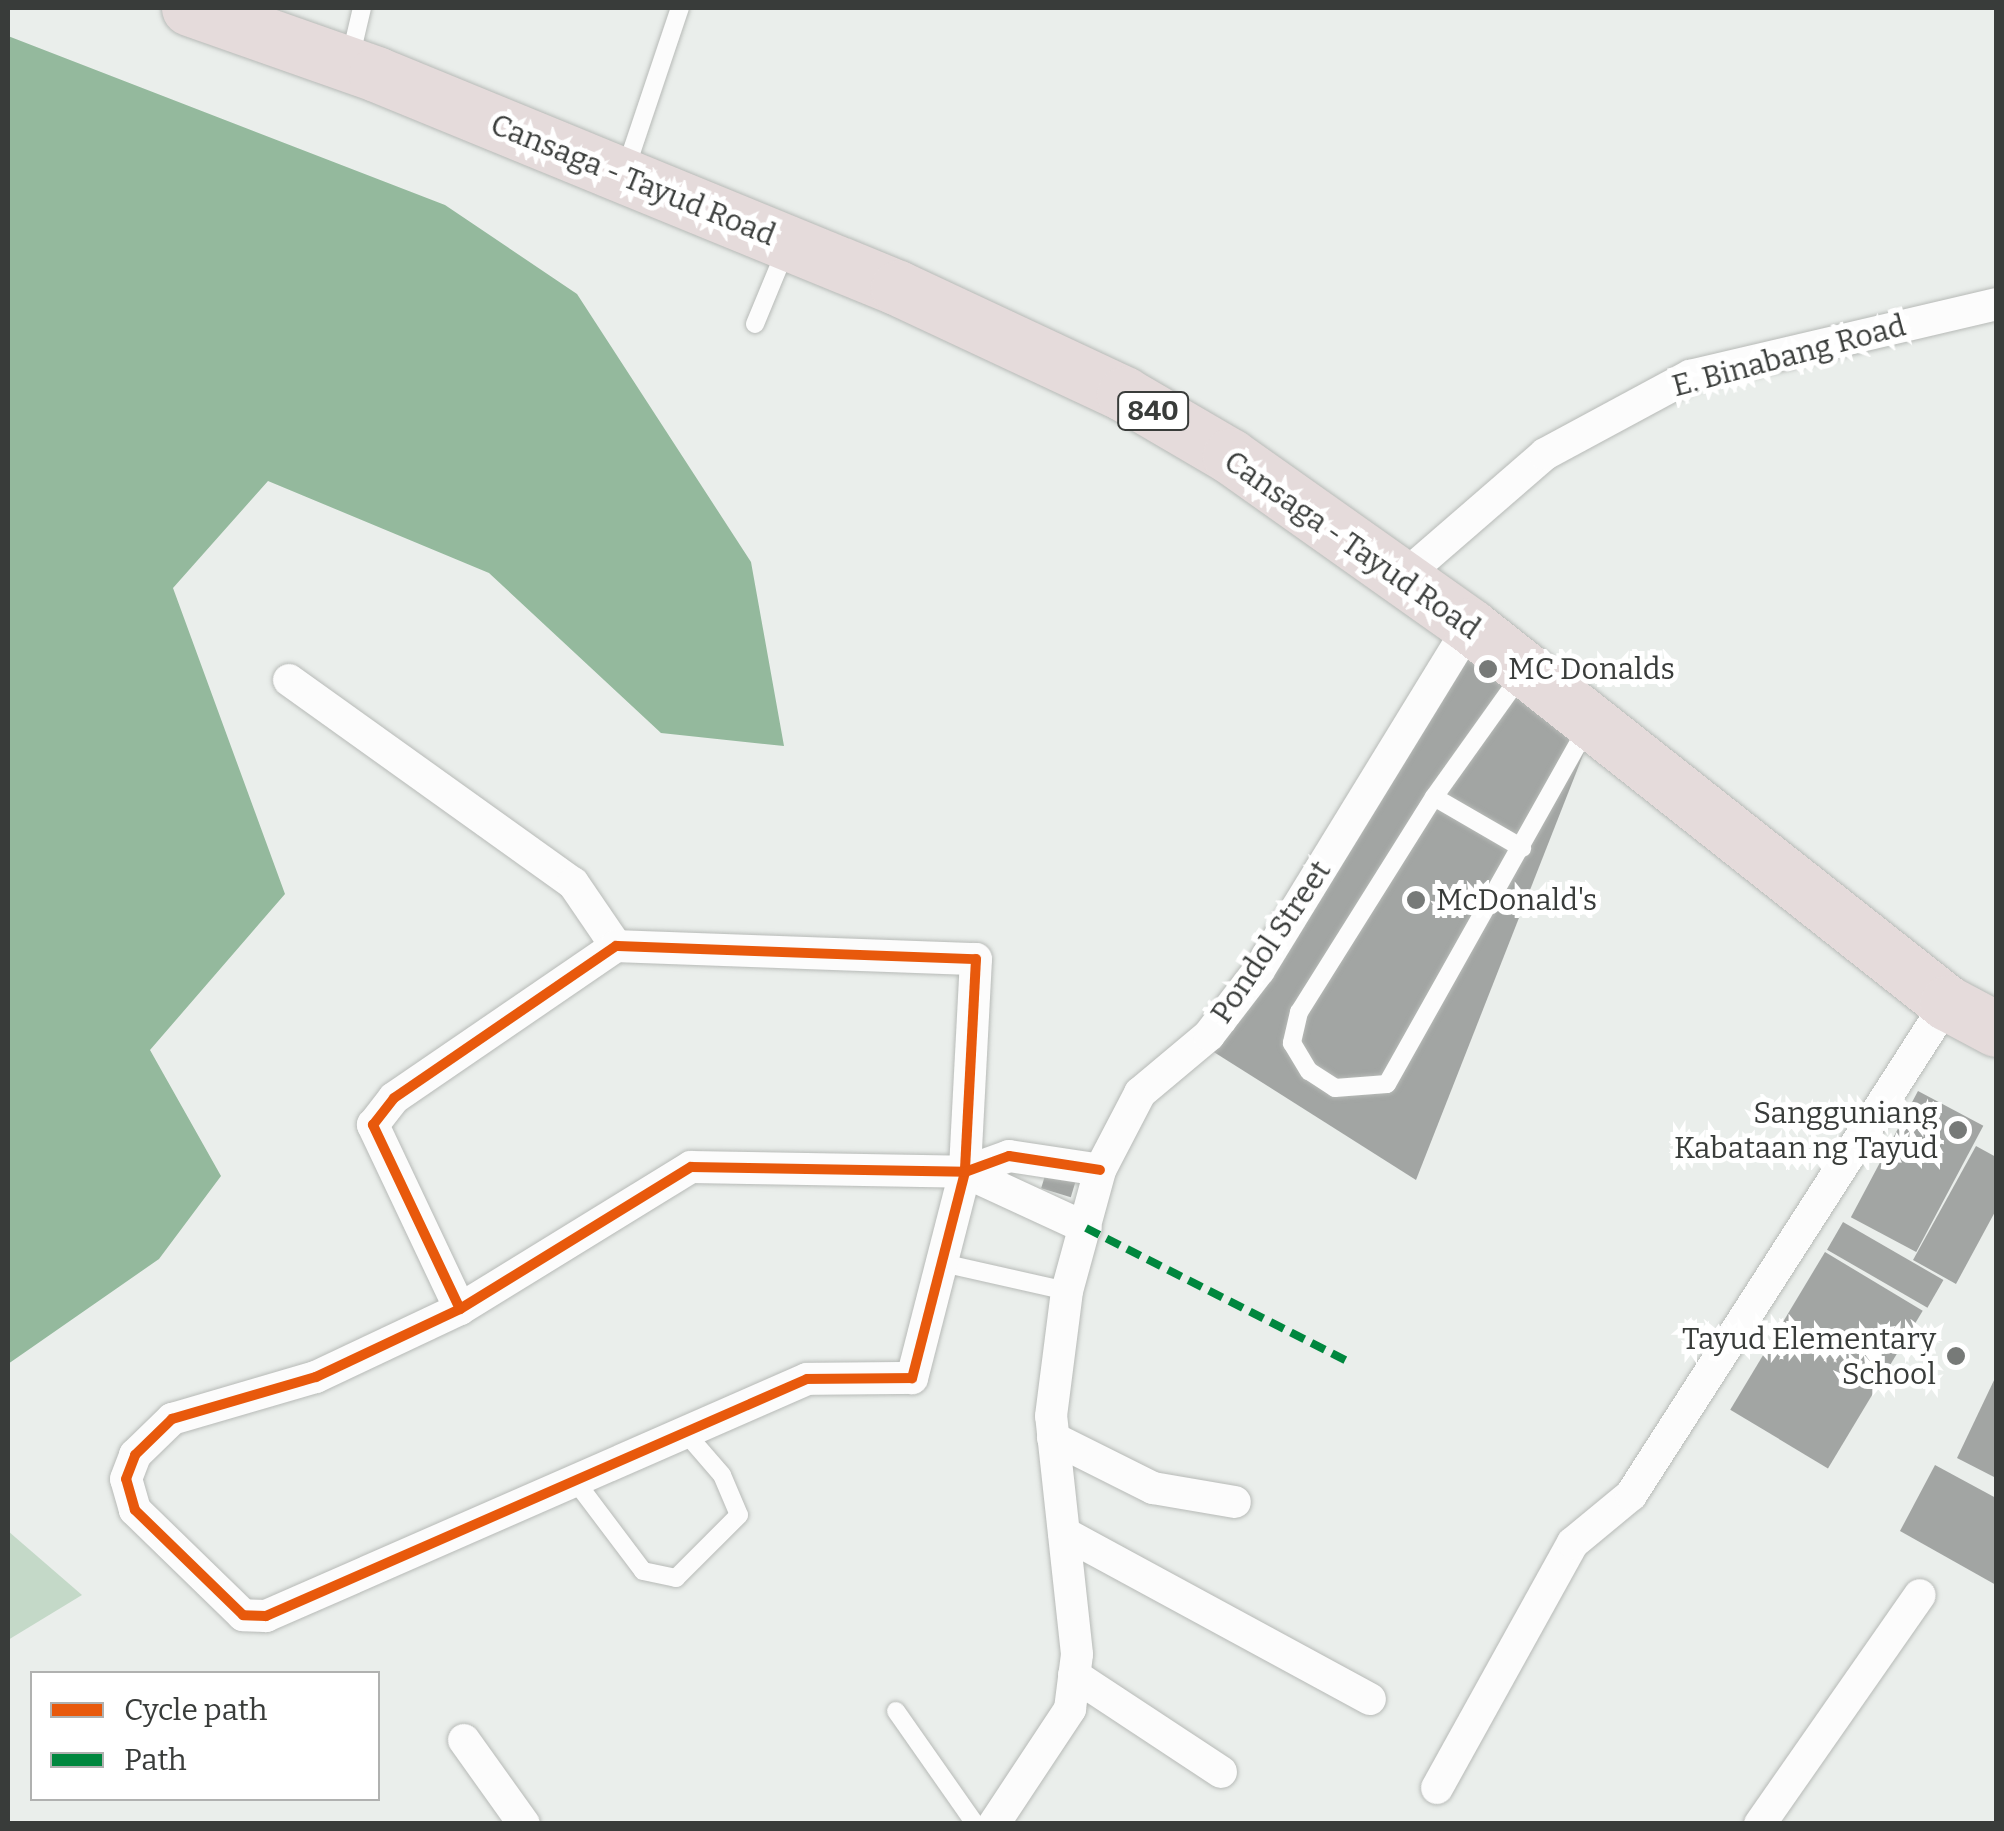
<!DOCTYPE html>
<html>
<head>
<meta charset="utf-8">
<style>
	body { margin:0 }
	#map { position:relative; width:2004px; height:1831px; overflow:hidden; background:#eaeeeb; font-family:Bitter,serif }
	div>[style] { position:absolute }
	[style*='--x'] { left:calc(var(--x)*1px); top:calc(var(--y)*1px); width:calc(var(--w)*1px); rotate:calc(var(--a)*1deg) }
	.green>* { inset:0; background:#c4d9c8 }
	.water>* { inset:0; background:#94b99d }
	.building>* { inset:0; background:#a2a5a3; transform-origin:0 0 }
	.roads { filter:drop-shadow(0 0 2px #b7bab7) drop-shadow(0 0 2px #b7bab7) }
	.service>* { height:18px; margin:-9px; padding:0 9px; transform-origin:9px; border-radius:9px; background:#fcfcfc }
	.minor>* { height:32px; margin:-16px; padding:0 16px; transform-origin:16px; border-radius:16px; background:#fcfcfc }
	.trunk>* { height:55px; margin:-27.5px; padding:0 27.5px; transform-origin:27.5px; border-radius:27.5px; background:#e5dbdb }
	.quiet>* { height:8px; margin-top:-4px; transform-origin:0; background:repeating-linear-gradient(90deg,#00873e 0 15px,transparent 0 23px) }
	.cycleway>* { height:10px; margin:-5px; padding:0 5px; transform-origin:5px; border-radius:5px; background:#e8590c }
	.dots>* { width:28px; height:28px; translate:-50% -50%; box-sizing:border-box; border:5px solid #fff; border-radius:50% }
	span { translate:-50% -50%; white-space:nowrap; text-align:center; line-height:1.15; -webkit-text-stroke:10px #fff; paint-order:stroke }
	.shield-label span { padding:2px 8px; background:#fff; border:2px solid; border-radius:8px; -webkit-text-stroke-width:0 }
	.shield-label { font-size:28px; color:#393c3a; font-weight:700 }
	.street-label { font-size:30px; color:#393c3a }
	.poi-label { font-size:30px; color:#393c3a }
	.left { translate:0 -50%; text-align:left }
	.right { translate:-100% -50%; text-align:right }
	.frame { position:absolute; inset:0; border:10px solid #393c3a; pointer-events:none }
	.legend { position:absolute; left:30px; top:1671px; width:350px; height:130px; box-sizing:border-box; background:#fff; border:2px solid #b0b1b0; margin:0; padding:12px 18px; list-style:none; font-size:30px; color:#393c3a }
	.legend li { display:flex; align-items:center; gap:20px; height:50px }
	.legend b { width:50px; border:2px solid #b0b1b0 }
</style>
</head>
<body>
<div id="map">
	<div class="green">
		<div style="clip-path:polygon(8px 1531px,82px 1595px,8px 1640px)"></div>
	</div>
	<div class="water">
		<div style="clip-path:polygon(8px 36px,445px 205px,577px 294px,751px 562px,784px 746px,661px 733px,489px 573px,268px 481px,173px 588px,285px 894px,150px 1050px,221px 1176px,159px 1259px,8px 1364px)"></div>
	</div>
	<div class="building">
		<div style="clip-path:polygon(1467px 649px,1585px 750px,1416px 1180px,1209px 1049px)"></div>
		<div style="left:1918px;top:1091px;width:74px;height:143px;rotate:28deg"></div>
		<div style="clip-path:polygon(1976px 1146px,1996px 1157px,1996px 1210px,1956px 1284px,1913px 1260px)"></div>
		<div style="left:1047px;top:1169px;width:31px;height:20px;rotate:17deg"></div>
		<div style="left:1843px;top:1222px;width:116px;height:32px;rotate:30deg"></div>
		<div style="left:1825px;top:1252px;width:114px;height:184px;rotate:31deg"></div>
		<div style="clip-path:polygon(1996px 1376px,1996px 1478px,1957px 1458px)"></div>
		<div style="clip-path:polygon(1935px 1465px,1996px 1498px,1996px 1585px,1900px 1531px)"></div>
	</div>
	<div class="roads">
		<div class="service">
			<div style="--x:350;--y:59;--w:52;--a:-76.8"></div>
			<div style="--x:626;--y:168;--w:169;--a:-71.4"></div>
			<div style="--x:755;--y:324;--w:81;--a:-67.5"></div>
			<div style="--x:1521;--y:675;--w:150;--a:125.5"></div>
			<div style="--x:1434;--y:797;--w:254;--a:122.1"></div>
			<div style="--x:1299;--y:1012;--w:32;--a:103"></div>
			<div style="--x:1292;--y:1043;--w:33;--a:59"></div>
			<div style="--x:1309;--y:1071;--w:31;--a:33"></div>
			<div style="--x:1335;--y:1088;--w:52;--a:-4.4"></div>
			<div style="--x:1387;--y:1084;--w:411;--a:-60.7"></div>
			<div style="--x:1434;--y:797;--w:102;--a:30.1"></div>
			<div style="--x:938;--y:1262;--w:132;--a:12.7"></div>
			<div style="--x:573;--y:1478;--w:116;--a:53"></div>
			<div style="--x:643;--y:1571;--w:34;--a:12"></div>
			<div style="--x:676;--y:1578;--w:89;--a:-45"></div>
			<div style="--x:739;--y:1515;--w:43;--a:-113"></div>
			<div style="--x:722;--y:1475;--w:60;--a:-130.9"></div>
			<div style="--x:896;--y:1711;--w:138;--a:55"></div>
		</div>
		<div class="minor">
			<div style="--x:1402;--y:578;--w:189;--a:-40.9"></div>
			<div style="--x:1545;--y:454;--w:165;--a:-28.3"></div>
			<div style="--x:1690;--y:376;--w:314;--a:-13.2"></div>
			<div style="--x:289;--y:680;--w:349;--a:35.6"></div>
			<div style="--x:573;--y:883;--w:76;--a:55.7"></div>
			<div style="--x:965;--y:1172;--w:133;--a:24.8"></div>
			<div style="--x:460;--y:1309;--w:204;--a:-115.3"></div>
			<div style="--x:373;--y:1125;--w:34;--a:-52"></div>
			<div style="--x:394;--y:1098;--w:269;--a:-34.4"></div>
			<div style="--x:616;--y:946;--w:360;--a:2.1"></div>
			<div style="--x:976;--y:959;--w:213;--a:93"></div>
			<div style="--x:965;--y:1172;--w:213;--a:104.4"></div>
			<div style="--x:912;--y:1378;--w:105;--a:179.5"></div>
			<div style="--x:807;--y:1379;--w:591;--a:156.34"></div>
			<div style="--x:266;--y:1616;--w:23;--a:-178"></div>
			<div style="--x:243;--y:1615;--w:151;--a:-135.8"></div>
			<div style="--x:135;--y:1510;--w:32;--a:-106"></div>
			<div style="--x:126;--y:1479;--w:26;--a:-69"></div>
			<div style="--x:135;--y:1455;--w:52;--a:-44.2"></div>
			<div style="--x:172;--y:1419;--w:150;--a:-16.3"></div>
			<div style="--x:316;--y:1377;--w:159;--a:-25.3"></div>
			<div style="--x:460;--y:1309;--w:271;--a:-31.6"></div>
			<div style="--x:691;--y:1167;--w:274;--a:1"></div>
			<div style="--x:965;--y:1172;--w:47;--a:-20"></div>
			<div style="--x:1009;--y:1156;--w:92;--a:8.7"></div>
			<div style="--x:1053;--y:1438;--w:112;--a:26.6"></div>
			<div style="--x:1153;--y:1488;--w:83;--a:9.7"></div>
			<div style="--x:1064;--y:1533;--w:348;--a:28.5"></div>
			<div style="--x:1074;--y:1675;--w:176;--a:33.4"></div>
			<div style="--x:464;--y:1740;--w:103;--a:54.5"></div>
			<div style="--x:1437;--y:1788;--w:280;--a:-61"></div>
			<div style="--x:1573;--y:1543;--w:75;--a:-39.6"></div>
			<div style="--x:1631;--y:1495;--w:585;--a:-57.29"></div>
			<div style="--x:994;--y:1824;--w:138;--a:-56.5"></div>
			<div style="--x:1070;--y:1709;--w:55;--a:-82.7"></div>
			<div style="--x:1077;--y:1654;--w:239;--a:-96.2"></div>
			<div style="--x:1051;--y:1416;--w:126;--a:-82.7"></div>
			<div style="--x:1067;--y:1291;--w:125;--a:-74.7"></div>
			<div style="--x:1100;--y:1170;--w:87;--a:-62.5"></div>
			<div style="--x:1140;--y:1093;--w:90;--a:-40"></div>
			<div style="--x:1209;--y:1035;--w:82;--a:-52.4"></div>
			<div style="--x:1259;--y:970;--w:404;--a:-58.5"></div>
			<div style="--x:1760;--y:1824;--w:279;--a:-55.1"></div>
		</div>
		<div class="trunk">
			<div style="--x:189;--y:8;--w:198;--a:19.4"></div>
			<div style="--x:376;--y:74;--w:564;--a:22.29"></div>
			<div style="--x:898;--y:288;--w:250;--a:25.1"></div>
			<div style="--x:1124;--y:394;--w:123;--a:30.3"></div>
			<div style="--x:1230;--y:456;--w:294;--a:35.3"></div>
			<div style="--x:1470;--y:626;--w:608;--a:38.32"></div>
			<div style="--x:1947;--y:1003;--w:55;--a:28"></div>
		</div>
	</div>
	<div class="quiet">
		<div style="--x:1086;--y:1228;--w:291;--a:27"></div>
	</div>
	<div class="cycleway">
		<div style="--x:460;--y:1309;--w:204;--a:-115.3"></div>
		<div style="--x:373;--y:1125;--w:34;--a:-52"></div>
		<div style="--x:394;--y:1098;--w:269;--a:-34.4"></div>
		<div style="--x:616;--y:946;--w:360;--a:2.1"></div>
		<div style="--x:976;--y:959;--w:213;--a:93"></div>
		<div style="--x:965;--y:1172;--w:213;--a:104.4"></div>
		<div style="--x:912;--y:1378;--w:105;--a:179.5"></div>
		<div style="--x:807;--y:1379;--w:591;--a:156.34"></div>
		<div style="--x:266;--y:1616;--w:23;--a:-178"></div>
		<div style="--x:243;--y:1615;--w:151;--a:-135.8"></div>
		<div style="--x:135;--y:1510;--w:32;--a:-106"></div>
		<div style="--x:126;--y:1479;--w:26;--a:-69"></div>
		<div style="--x:135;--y:1455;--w:52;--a:-44.2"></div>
		<div style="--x:172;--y:1419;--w:150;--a:-16.3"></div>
		<div style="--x:316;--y:1377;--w:159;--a:-25.3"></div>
		<div style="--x:460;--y:1309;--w:271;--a:-31.6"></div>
		<div style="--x:691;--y:1167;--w:274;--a:1"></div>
		<div style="--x:965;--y:1172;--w:47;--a:-20"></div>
		<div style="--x:1009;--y:1156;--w:92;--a:8.7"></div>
	</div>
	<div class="dots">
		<div style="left:1488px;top:669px;background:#777a78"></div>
		<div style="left:1416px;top:900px;background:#777a78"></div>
		<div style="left:1958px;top:1130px;background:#777a78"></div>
		<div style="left:1956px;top:1356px;background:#777a78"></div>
	</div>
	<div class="shield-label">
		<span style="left:1153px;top:411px">840</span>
	</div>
	<div class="street-label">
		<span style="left:633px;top:180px;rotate:22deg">Cansaga - Tayud Road</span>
		<span style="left:1789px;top:356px;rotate:-15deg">E. Binabang Road</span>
		<span style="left:1352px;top:545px;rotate:35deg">Cansaga - Tayud Road</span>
		<span style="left:1271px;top:942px;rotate:-56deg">Pondol Street</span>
	</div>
	<div class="poi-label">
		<span class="left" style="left:1508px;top:669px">MC Donalds</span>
		<span class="left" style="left:1436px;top:900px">McDonald's</span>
		<span class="right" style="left:1938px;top:1130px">Sangguniang<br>Kabataan ng Tayud</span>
		<span class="right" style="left:1936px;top:1356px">Tayud Elementary<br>School</span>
	</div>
	<div class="frame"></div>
	<ul class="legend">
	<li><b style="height:12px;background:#e8590c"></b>Cycle path</li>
	<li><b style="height:12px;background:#00873e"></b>Path</li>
	</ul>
</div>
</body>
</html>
